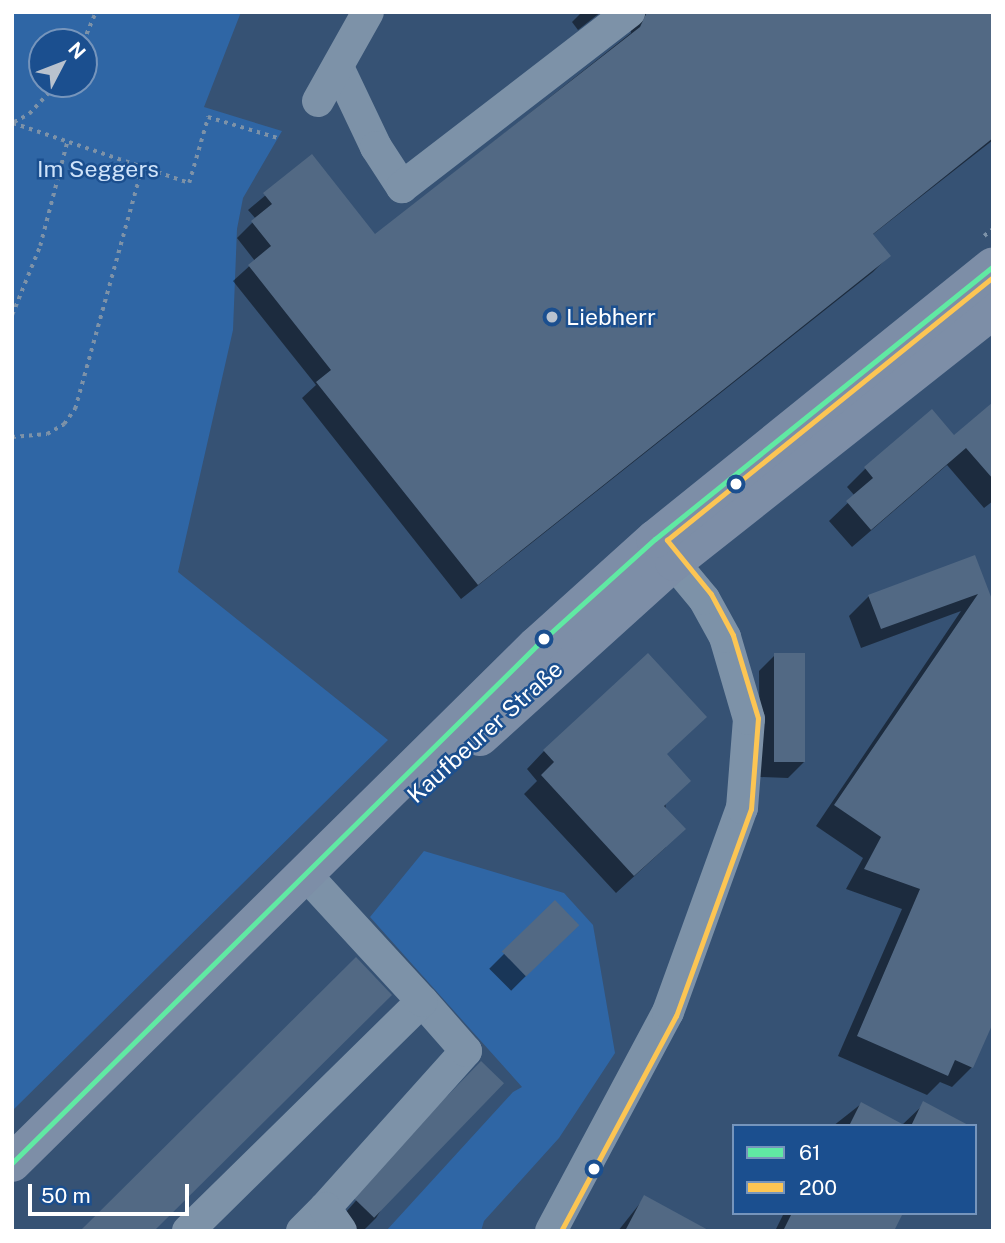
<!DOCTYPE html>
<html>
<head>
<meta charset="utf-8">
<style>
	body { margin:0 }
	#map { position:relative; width:1005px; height:1243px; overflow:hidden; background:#365274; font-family:"Public Sans",sans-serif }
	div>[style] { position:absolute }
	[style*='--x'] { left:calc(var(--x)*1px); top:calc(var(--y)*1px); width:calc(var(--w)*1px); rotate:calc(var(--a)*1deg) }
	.green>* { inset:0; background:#2f66a5 }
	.shadow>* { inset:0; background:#0007; transform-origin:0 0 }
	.building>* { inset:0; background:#526984; transform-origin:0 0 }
	.path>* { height:3.5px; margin-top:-1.75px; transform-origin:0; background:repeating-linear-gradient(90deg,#7d92a8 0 3.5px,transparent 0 8.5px) }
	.minor>* { height:32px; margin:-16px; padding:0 16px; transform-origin:16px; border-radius:16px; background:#7d92a8 }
	.major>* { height:38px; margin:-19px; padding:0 19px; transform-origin:19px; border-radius:19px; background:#7d8ea7 }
	.bus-1>* { height:5px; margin:-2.5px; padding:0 2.5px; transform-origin:2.5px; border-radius:2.5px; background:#60e9a3 }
	.bus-2>* { height:5px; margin:-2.5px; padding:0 2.5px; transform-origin:2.5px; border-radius:2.5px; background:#fcc553 }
	.dots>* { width:19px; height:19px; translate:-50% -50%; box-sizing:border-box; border:4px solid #1b4f8f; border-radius:50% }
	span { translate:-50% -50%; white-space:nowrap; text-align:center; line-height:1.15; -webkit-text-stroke:5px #1b4f8f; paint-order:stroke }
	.park-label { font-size:23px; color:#cfe3fa }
	.poi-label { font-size:23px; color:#fff }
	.left { translate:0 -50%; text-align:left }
	.street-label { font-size:23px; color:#fff }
	.frame { position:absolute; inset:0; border:14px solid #fff; pointer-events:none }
	.legend { position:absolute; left:732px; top:1124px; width:245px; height:91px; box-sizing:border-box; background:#1b4f8f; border:2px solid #7695bc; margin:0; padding:9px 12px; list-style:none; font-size:21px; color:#fff }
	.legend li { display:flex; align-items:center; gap:14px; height:35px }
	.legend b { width:35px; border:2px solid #7695bc }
	.north { position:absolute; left:28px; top:28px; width:70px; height:70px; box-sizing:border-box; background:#1b4f8f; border:2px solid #7695bc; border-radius:50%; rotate:48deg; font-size:19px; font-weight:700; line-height:28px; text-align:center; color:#fff }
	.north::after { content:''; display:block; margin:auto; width:24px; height:32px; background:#b9c2ce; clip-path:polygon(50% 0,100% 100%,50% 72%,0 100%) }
	.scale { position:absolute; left:28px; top:1184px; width:161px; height:32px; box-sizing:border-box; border:4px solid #fff; border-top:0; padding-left:9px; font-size:21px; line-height:24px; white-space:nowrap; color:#fff; -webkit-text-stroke:5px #1b4f8f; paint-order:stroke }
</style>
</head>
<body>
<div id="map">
	<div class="green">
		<div style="clip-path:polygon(evenodd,12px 12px,241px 12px,204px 107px,282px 131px,243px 198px,237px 229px,233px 330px,178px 572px,388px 740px,12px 1111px,12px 12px,42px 42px,84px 42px,84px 84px,42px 84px,42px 42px)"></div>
		<div style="clip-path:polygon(424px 851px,564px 893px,593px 925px,615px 1053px,559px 1138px,484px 1221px,481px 1231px,386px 1231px,513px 1092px,522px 1087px,370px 917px)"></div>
	</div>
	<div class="shadow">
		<div style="clip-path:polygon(582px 12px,601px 12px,578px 30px,572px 22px)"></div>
		<div style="clip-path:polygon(623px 12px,993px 12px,993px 140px,872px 235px,889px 256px,873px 272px,461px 599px,302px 398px,316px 385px,233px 281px,255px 261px,237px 238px,256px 219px,248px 210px,312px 156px,375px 236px,631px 33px,629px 17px)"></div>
		<div style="clip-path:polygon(993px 404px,993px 501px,984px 508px,947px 465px,852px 547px,829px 521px,855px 496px,847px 487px,866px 468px,954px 437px)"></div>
		<div style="clip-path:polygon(974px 557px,993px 607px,972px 1067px,952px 1087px,940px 1082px,927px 1095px,838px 1056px,902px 909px,846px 889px,863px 858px,816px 826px,961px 611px,861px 648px,849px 616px,869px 596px)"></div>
		<div style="clip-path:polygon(775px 655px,804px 762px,788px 778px,760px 777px,759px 671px)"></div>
		<div style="clip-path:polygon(544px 751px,665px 755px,666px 847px,616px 893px,524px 794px,537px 781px,527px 769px)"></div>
		<div style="left:555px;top:903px;width:31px;height:93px;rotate:45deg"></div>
		<div style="clip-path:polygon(460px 1084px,376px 1218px,363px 1231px,346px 1231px,337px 1222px)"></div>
		<div style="clip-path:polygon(861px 1104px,902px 1125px,924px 1104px,947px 1126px,833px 1126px)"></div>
		<div style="clip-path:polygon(645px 1197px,707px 1231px,618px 1231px)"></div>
		<div style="clip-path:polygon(784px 1213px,901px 1213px,892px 1231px,775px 1231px)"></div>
	</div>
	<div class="building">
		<div style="clip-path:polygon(647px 12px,993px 12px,993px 138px,873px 234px,891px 256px,478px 585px,316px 382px,331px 370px,248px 265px,271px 246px,251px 221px,272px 204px,263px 193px,312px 154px,375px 234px,640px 27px)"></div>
		<div style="clip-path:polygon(993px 402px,993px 479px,966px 448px,871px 530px,846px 501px,873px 478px,864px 467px,932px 409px,954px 435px)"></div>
		<div style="clip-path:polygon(975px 555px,993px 602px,993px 1023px,973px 1068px,955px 1060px,948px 1076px,857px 1036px,920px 889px,864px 869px,881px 837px,834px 805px,978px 594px,881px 629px,868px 595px)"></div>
		<div style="clip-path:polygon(648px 653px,707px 717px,667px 754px,691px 781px,664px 806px,686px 829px,634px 876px,541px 775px,554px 762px,543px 750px)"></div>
		<div style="left:774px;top:653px;width:31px;height:109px"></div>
		<div style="left:555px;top:900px;width:35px;height:74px;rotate:46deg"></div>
		<div style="clip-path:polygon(356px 957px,392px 995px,154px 1231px,80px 1231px)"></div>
		<div style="left:481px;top:1061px;width:32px;height:187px;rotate:44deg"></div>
		<div style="clip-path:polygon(923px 1101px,970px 1126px,911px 1126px)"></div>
		<div style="clip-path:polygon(861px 1102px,906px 1126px,849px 1126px)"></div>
		<div style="clip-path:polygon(644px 1195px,710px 1231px,625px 1231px)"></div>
		<div style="clip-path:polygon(792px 1213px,903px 1213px,894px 1231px,783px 1231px)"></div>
	</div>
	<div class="path">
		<div style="--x:83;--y:42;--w:33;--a:-67"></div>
		<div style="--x:14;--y:122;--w:17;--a:-28"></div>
		<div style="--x:29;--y:114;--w:41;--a:-47"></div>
		<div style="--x:13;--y:123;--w:186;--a:18.8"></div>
		<div style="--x:189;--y:183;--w:69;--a:-73.9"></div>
		<div style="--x:208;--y:117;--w:76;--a:16.8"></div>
		<div style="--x:984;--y:236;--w:11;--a:-38"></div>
		<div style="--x:12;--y:315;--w:74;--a:-67.9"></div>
		<div style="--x:40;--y:246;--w:107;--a:-75.4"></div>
		<div style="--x:12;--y:437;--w:35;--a:-5"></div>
		<div style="--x:47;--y:434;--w:20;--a:-30"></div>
		<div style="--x:64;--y:424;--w:19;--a:-54"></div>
		<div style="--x:75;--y:409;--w:251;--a:-74.5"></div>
	</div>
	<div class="minor">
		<div style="--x:338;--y:67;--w:89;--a:64.6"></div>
		<div style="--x:376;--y:147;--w:48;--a:57"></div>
		<div style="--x:402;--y:187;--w:287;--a:-37.6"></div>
		<div style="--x:318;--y:101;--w:102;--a:-60.7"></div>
		<div style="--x:325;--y:1208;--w:211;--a:-48.1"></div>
		<div style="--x:466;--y:1051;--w:67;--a:-131.3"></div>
		<div style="--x:188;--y:1231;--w:328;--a:-44.5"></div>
		<div style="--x:422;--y:1001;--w:154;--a:-132.6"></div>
		<div style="--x:302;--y:1231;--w:33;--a:-45"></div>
		<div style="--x:325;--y:1208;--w:28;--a:55"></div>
		<div style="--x:551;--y:1231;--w:248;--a:-61.9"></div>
		<div style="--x:668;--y:1012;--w:217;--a:-70.1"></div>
		<div style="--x:742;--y:808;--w:89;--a:-85.5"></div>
		<div style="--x:749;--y:719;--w:85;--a:-106.3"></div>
		<div style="--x:725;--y:637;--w:43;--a:-118.9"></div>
		<div style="--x:704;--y:599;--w:69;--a:-129.7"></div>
	</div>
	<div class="major">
		<div style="--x:480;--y:737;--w:261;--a:-42.1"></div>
		<div style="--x:674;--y:562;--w:407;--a:-38.3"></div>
		<div style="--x:12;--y:1163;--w:736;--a:-44.61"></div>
		<div style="--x:536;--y:646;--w:160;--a:-42"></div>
		<div style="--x:655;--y:539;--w:434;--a:-38.9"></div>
	</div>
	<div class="bus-1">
		<div style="--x:12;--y:1163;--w:736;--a:-44.61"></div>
		<div style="--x:536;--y:646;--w:160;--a:-42"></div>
		<div style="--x:655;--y:539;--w:434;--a:-38.9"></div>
	</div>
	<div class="bus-2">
		<div style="--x:561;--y:1231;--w:244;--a:-61.9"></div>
		<div style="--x:676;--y:1016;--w:220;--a:-70.1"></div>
		<div style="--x:751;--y:809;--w:91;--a:-85.6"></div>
		<div style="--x:758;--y:718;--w:87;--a:-106.8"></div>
		<div style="--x:733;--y:635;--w:47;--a:-118.2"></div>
		<div style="--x:711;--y:594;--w:70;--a:-129.2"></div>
		<div style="--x:667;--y:540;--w:419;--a:-38.9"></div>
	</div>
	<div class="dots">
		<div style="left:552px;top:317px;background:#b9c2ce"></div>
		<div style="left:736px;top:484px;background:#fff"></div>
		<div style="left:544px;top:639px;background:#fff"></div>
		<div style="left:594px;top:1169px;background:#fff"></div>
	</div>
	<div class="park-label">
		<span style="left:98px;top:169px">Im Seggers</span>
	</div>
	<div class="poi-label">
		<span class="left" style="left:566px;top:317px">Liebherr</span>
	</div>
	<div class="street-label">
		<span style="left:485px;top:732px;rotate:-42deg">Kaufbeurer Straße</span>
	</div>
	<div class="frame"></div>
	<ul class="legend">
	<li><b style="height:9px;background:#60e9a3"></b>61</li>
	<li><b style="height:9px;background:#fcc553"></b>200</li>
	</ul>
	<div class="north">N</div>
	<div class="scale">50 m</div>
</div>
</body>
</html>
